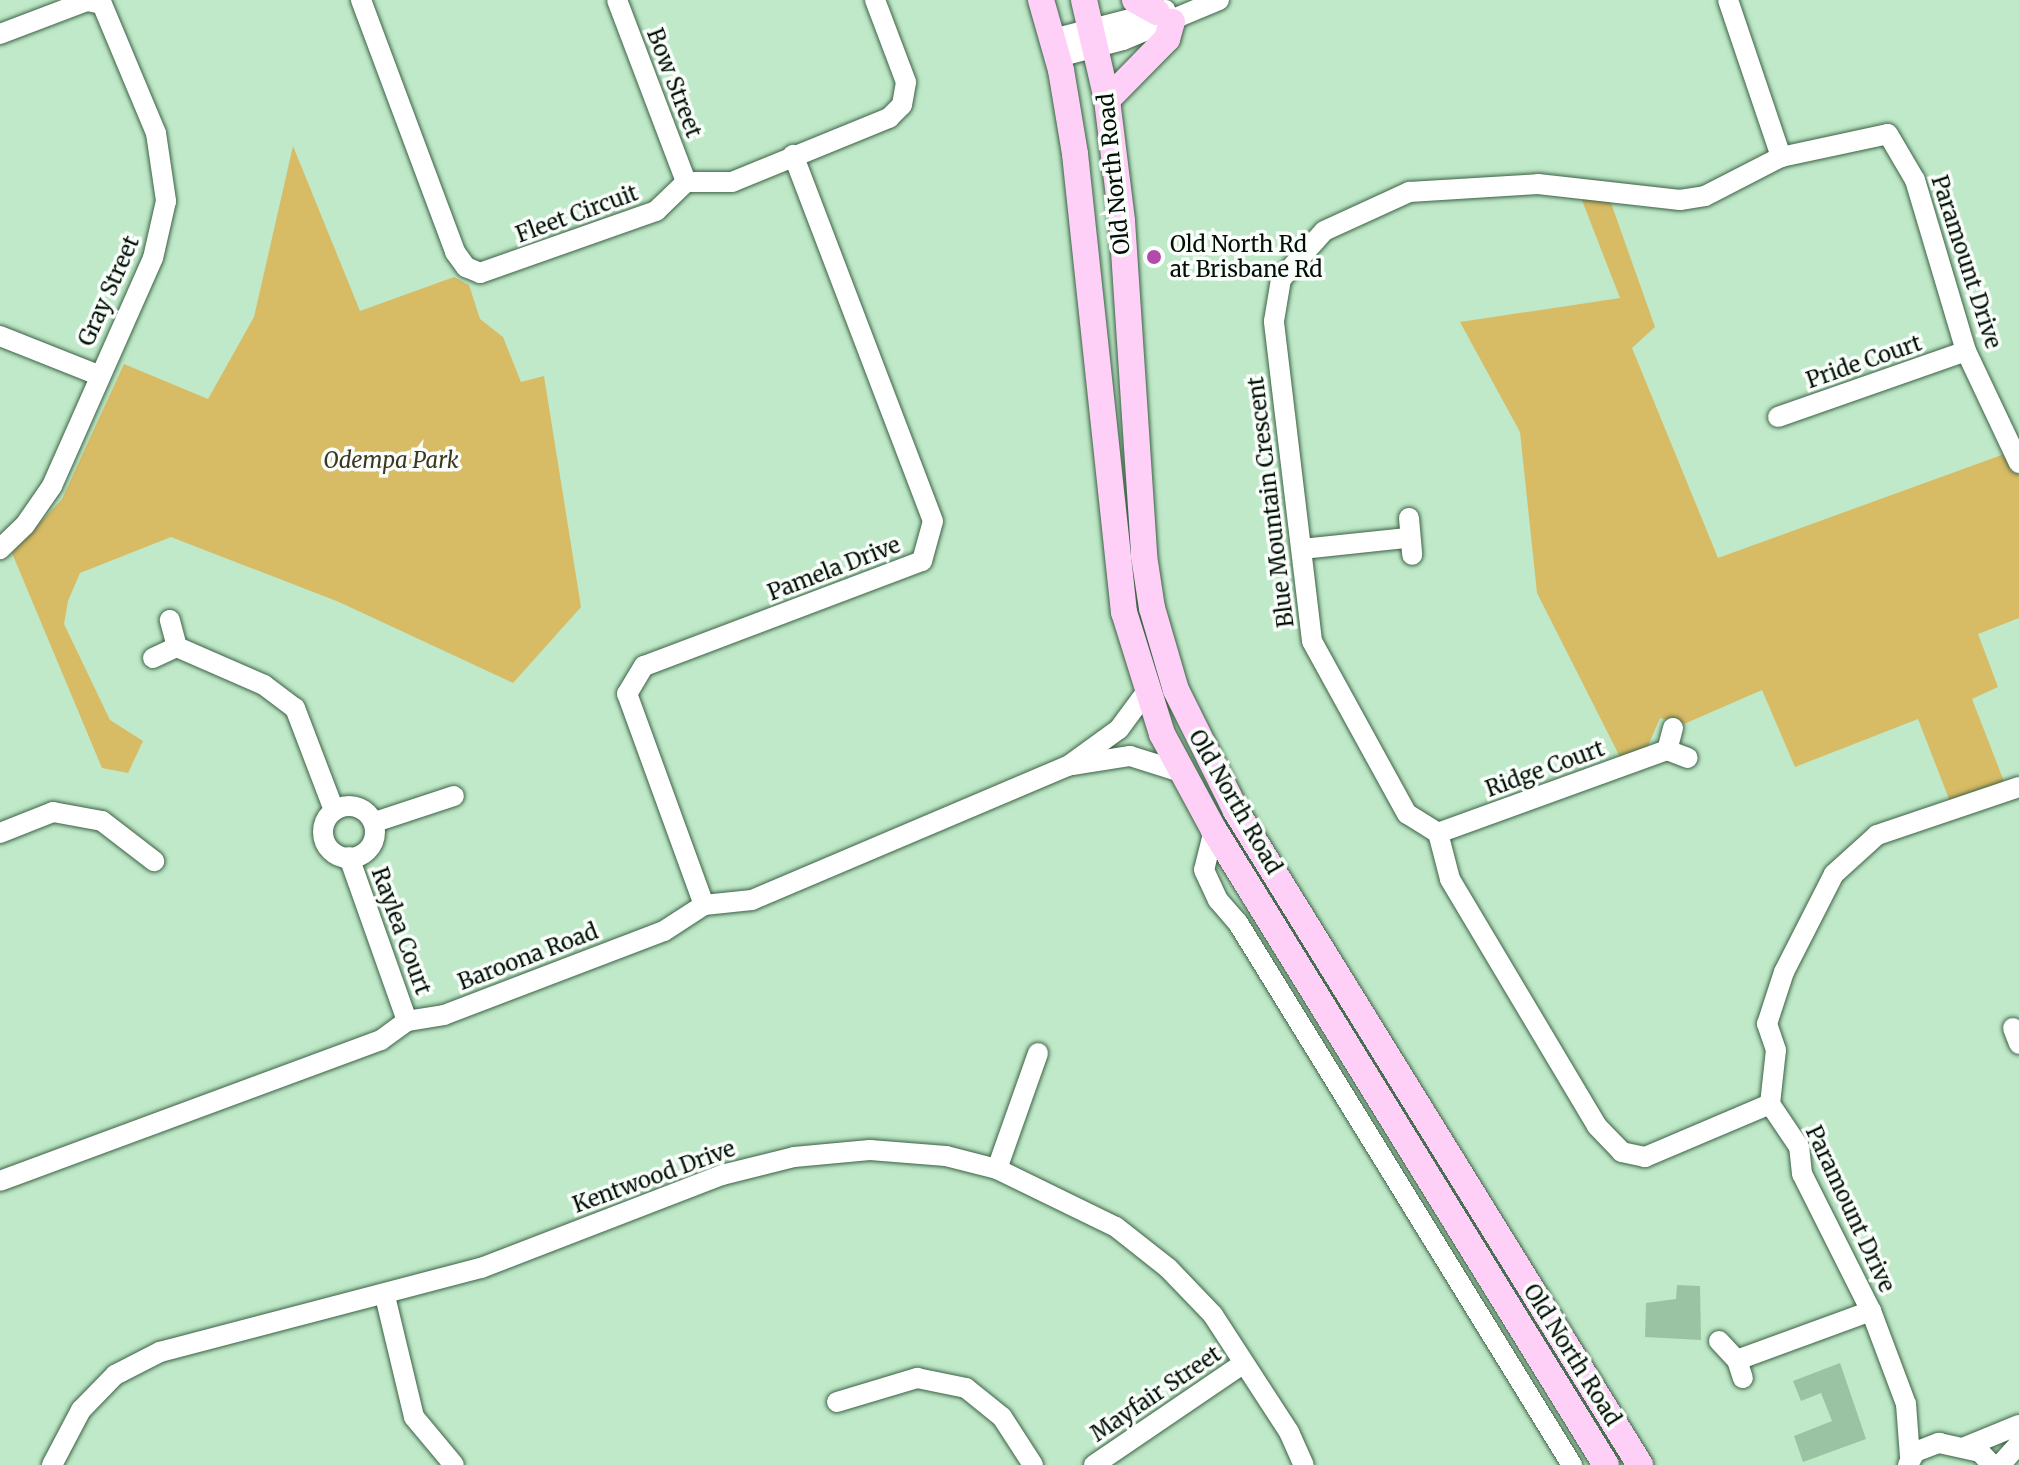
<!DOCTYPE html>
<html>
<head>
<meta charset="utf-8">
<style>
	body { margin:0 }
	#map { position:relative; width:2019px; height:1465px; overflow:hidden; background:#bfe9c8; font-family:Merriweather,serif }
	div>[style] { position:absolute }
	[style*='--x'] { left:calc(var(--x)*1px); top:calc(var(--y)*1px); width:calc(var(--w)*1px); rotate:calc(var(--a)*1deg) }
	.green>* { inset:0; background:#d8bb65 }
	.building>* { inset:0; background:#9ac3a3 }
	.roads { filter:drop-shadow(0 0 2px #3c6145) drop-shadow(0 0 2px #3c6145) }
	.minor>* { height:20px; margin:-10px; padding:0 10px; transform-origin:10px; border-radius:10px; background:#fff }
	.minor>.ring { margin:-10px; padding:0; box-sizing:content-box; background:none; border:20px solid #fff; border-radius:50% }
	.major>* { height:26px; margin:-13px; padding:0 13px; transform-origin:13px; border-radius:13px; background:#fed0f8 }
	.dots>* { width:22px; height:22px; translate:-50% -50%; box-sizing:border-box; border:4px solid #fafffb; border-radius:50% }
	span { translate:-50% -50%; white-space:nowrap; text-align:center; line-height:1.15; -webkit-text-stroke:7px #fafffb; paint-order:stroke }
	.street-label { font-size:22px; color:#020f05 }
	.poi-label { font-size:22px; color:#020f05 }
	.left { translate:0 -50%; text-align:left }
	.park-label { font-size:22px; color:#3e3720; font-style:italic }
</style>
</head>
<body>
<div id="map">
	<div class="green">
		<div style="clip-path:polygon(293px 146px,360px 311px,454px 277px,469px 285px,480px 319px,503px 337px,521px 382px,544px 376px,581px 607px,513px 683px,339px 602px,171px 537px,80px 573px,68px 601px,64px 624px,110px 720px,143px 741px,128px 773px,102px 768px,12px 553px,62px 499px,124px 364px,208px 399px,254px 317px)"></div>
		<div style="clip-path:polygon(1578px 190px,1611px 203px,1655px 327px,1632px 348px,1718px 558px,2010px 452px,2019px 476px,2019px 618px,1978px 634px,1998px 687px,1972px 699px,2005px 784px,1951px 804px,1918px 719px,1795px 767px,1762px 690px,1684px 724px,1660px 718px,1647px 748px,1620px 757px,1537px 593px,1520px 432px,1460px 322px,1620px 298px)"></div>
	</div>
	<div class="building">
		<div style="clip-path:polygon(1677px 1285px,1700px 1286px,1701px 1340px,1645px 1337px,1646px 1303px,1676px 1299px)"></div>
		<div style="clip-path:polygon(1840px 1363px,1866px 1439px,1803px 1462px,1794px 1436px,1832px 1421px,1821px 1393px,1801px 1401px,1793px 1381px)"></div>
	</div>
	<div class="roads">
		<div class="minor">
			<div style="--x:361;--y:0;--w:269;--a:69.5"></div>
			<div style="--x:455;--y:252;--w:19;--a:54"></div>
			<div style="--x:466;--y:267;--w:15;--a:23"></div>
			<div style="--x:480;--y:273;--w:187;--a:-19.4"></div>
			<div style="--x:656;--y:211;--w:42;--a:-44"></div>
			<div style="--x:686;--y:182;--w:46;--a:0"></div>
			<div style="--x:732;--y:182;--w:170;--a:-22.2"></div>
			<div style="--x:889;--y:118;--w:18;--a:-45"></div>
			<div style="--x:902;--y:105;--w:23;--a:-80"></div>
			<div style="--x:906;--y:82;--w:88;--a:-110.7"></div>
			<div style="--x:617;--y:0;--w:195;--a:69.2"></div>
			<div style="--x:1728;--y:0;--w:166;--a:71.3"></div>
			<div style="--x:0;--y:34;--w:93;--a:-20.8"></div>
			<div style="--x:87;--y:1;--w:15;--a:11"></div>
			<div style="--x:102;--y:4;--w:140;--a:67.3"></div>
			<div style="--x:156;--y:133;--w:69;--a:81.6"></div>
			<div style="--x:166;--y:201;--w:58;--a:102.8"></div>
			<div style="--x:153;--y:258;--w:249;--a:113.9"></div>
			<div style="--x:52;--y:486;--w:47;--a:124.7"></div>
			<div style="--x:25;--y:525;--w:35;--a:136"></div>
			<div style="--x:1053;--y:39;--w:116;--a:-14.5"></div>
			<div style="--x:1058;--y:57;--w:67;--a:-14.7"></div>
			<div style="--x:1123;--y:40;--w:104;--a:-22.6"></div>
			<div style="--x:0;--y:336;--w:105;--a:21.7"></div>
			<div style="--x:1778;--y:417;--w:199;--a:-19.3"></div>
			<div style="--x:1409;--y:518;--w:37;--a:85"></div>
			<div style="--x:1302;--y:549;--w:106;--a:-6"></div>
			<div style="--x:177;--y:647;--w:95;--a:23.6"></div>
			<div style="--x:264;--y:685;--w:39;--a:37"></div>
			<div style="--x:295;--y:708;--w:109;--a:69.1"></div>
			<div style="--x:153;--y:658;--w:26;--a:-25"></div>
			<div style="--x:177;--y:647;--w:28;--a:-105"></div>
			<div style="--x:1673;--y:728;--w:23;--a:105"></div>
			<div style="--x:1667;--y:750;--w:22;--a:21"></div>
			<div style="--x:1072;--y:765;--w:59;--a:-8.8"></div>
			<div style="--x:1130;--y:756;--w:53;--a:17.4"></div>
			<div class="ring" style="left:323px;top:806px;width:32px;height:32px"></div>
			<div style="--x:375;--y:822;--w:83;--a:-18.2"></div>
			<div style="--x:1214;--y:830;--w:41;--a:104"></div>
			<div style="--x:1204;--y:870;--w:33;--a:65"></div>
			<div style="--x:1218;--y:900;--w:30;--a:49"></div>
			<div style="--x:1238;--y:923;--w:637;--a:58.36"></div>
			<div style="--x:0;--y:833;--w:57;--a:-21.6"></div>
			<div style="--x:53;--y:812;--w:50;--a:10.4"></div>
			<div style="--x:102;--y:821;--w:66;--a:37.6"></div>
			<div style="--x:1438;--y:833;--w:244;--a:-19.9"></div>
			<div style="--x:349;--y:857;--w:174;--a:70.5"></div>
			<div style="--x:704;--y:905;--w:225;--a:-110"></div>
			<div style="--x:627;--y:694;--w:33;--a:-59"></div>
			<div style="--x:644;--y:666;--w:297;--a:-20.7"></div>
			<div style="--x:922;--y:561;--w:41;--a:-74.6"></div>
			<div style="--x:933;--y:521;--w:392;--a:-110.9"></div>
			<div style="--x:2013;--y:1028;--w:17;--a:69"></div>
			<div style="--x:1770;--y:1104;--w:136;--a:157"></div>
			<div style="--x:1645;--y:1157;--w:24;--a:-168"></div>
			<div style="--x:1622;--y:1152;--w:36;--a:-134"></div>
			<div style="--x:1597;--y:1126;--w:287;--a:-120.8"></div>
			<div style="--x:1450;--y:879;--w:48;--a:-104.6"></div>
			<div style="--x:1438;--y:833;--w:36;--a:-148"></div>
			<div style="--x:1407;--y:814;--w:197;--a:-118.8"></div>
			<div style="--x:1312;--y:641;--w:322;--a:-96.8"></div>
			<div style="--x:1274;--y:321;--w:43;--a:-80.5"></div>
			<div style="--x:1281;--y:279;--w:64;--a:-48.1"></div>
			<div style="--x:1324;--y:231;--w:94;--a:-24.6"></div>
			<div style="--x:1409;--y:192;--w:129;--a:-3.5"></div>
			<div style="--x:1538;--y:184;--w:143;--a:6.4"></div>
			<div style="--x:1680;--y:200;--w:25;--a:-9"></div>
			<div style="--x:1705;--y:196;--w:85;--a:-27.2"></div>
			<div style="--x:1781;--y:157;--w:109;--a:-12.1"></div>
			<div style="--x:1888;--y:134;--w:53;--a:59.6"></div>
			<div style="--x:1915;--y:180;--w:178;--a:73.4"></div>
			<div style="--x:1966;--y:351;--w:124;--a:64.7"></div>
			<div style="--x:997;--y:1169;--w:123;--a:-70.5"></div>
			<div style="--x:0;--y:1181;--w:406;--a:-20.3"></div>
			<div style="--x:381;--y:1040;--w:32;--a:-36"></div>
			<div style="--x:407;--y:1021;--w:37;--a:-9"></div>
			<div style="--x:444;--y:1015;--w:235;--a:-20.9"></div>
			<div style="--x:664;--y:931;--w:48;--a:-33"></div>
			<div style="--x:704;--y:905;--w:48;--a:-5.9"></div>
			<div style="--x:752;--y:900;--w:343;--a:-23"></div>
			<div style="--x:1068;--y:766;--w:63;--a:-36"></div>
			<div style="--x:1119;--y:729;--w:47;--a:-53.6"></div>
			<div style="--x:385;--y:1296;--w:124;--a:76.5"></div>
			<div style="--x:414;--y:1417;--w:62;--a:50.2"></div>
			<div style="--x:1719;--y:1341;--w:26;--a:47"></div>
			<div style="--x:1737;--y:1360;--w:19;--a:72"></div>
			<div style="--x:1737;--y:1360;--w:143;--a:-20.1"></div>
			<div style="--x:837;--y:1402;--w:84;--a:-16.7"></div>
			<div style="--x:917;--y:1378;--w:50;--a:11.5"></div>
			<div style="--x:966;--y:1388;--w:46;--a:38.9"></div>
			<div style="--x:1002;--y:1417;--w:57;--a:57.1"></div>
			<div style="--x:1965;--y:1447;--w:58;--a:-22.2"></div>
			<div style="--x:1910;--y:1457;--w:53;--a:-94.3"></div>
			<div style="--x:1906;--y:1404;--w:99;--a:-110.6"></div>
			<div style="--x:1871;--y:1311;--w:153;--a:-116.7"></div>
			<div style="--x:1802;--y:1174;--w:27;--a:-96"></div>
			<div style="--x:1799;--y:1147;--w:52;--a:-124"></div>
			<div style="--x:1770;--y:1104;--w:54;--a:-83.7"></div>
			<div style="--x:1776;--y:1050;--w:28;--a:-109"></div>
			<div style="--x:1767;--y:1024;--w:55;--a:-71.9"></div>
			<div style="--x:1784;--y:972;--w:110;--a:-63"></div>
			<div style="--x:1834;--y:874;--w:58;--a:-42.2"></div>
			<div style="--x:1877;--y:835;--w:150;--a:-18.7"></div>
			<div style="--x:52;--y:1465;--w:62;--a:-62.2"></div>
			<div style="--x:81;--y:1410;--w:49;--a:-45.8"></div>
			<div style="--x:115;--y:1375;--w:51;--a:-27.1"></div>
			<div style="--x:160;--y:1352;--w:332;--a:-14.7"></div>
			<div style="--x:481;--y:1268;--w:258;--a:-21.1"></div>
			<div style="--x:722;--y:1175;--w:74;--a:-14"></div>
			<div style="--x:794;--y:1157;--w:76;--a:-5.3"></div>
			<div style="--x:870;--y:1150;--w:76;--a:4.5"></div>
			<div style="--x:946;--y:1156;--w:53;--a:14.3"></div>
			<div style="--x:997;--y:1169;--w:132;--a:26"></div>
			<div style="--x:1116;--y:1227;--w:66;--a:38.3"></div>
			<div style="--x:1168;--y:1268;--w:65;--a:46.2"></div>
			<div style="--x:1213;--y:1315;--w:140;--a:57"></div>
			<div style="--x:1289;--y:1432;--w:36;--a:66"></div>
			<div style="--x:1094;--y:1465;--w:181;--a:-34.2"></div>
			<div style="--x:1908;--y:1465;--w:15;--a:-62"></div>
			<div style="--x:1915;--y:1452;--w:26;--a:-21"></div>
			<div style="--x:1939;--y:1443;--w:42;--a:12.4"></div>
			<div style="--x:1980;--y:1452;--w:18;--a:47"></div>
			<div style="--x:2000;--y:1465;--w:28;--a:-48"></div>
		</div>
		<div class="major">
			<div style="--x:1041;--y:0;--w:73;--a:74.1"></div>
			<div style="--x:1061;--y:70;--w:85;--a:80.5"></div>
			<div style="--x:1075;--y:154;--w:461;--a:83.9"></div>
			<div style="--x:1124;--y:612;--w:128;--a:72.7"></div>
			<div style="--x:1162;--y:734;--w:109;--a:61.6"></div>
			<div style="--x:1214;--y:830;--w:746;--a:58.31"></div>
			<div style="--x:1084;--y:0;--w:103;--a:77"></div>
			<div style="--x:1107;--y:100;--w:122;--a:82.9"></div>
			<div style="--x:1122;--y:221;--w:336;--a:86.2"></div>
			<div style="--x:1144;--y:556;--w:53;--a:81.3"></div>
			<div style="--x:1152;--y:608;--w:85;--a:73.7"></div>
			<div style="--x:1176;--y:690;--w:135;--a:63.6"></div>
			<div style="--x:1236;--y:811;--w:769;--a:58.29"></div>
			<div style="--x:1135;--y:0;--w:25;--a:29"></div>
			<div style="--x:1107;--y:100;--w:86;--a:-45.5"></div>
			<div style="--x:1167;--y:39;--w:18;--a:-74"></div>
		</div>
	</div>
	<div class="dots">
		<div style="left:1154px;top:257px;background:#b44aab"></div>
	</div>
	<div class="street-label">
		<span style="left:674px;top:83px;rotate:69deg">Bow Street</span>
		<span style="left:1114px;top:174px;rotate:-96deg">Old North Road</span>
		<span style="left:577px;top:214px;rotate:-20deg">Fleet Circuit</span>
		<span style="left:1966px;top:262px;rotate:72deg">Paramount Drive</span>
		<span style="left:109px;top:291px;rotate:-66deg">Gray Street</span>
		<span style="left:1864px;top:362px;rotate:-19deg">Pride Court</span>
		<span style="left:1271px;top:502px;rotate:-97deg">Blue Mountain Crescent</span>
		<span style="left:834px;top:569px;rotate:-21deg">Pamela Drive</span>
		<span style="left:1545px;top:769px;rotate:-20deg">Ridge Court</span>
		<span style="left:1235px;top:802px;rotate:60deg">Old North Road</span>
		<span style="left:401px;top:931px;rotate:70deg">Raylea Court</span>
		<span style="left:528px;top:957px;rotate:-21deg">Baroona Road</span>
		<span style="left:654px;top:1177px;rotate:-20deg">Kentwood Drive</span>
		<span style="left:1850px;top:1209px;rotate:65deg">Paramount Drive</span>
		<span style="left:1572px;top:1355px;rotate:58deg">Old North Road</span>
		<span style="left:1156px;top:1394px;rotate:-34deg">Mayfair Street</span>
	</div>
	<div class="poi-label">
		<span class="left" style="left:1170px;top:257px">Old North Rd<br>at Brisbane Rd</span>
	</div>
	<div class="park-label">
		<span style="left:391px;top:461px">Odempa Park</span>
	</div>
</div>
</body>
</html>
